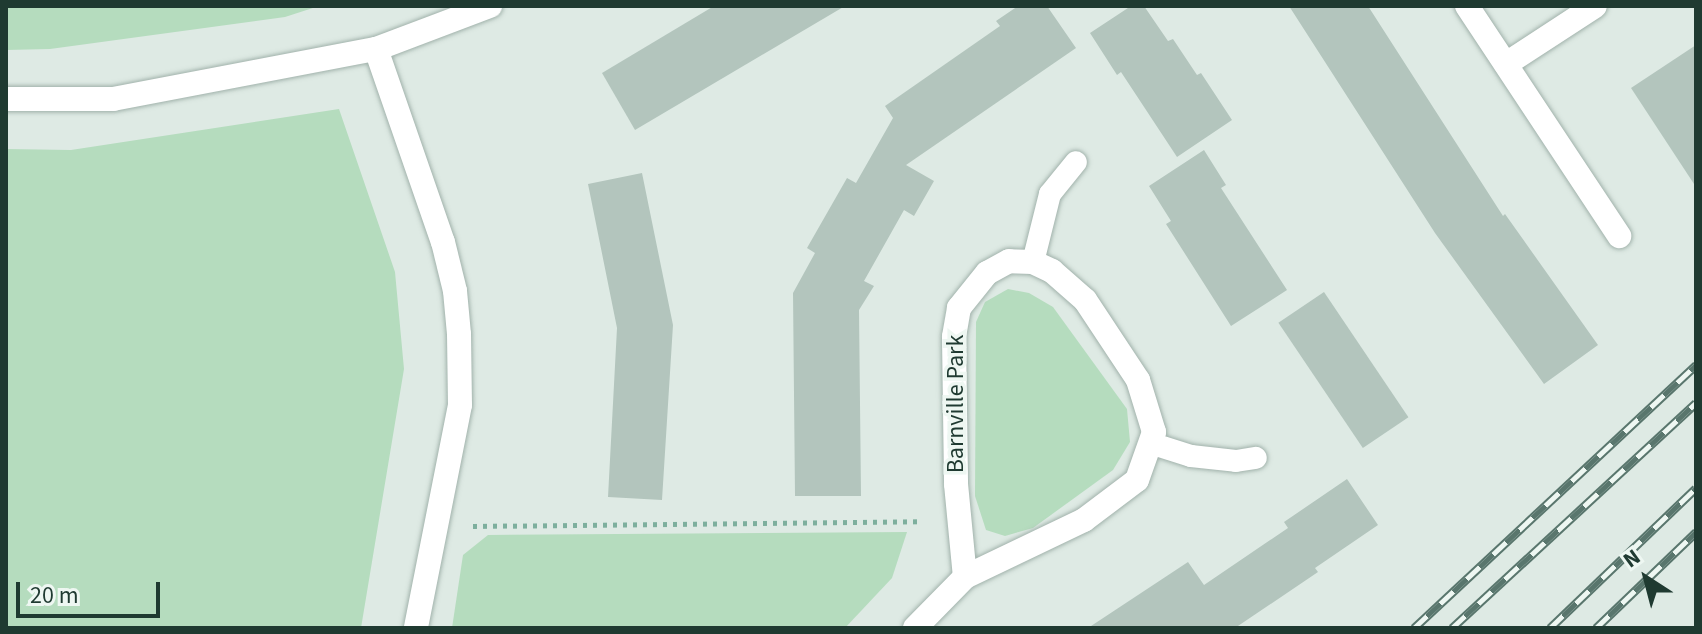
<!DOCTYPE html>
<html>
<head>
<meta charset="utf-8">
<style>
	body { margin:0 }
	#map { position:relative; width:1702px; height:634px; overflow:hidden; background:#deeae4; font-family:"Source Sans 3",sans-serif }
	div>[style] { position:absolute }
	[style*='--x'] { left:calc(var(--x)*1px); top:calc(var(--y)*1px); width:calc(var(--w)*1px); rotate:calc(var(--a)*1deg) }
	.green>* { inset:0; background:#b5dcbe }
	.building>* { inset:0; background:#b3c5bd; transform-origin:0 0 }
	.path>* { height:5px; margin-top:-2.5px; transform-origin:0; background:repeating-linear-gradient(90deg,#7daf9d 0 4px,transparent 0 10px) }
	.roads { filter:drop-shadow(0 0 2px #a1b2ab) drop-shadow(0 0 2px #a1b2ab) }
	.lane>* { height:22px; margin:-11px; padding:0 11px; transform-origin:11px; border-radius:11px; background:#fff }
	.street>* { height:24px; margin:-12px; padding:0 12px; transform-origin:12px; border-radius:12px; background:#fff }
	.rail>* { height:9px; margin-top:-4.5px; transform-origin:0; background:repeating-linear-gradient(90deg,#eef7f2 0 18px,#59766d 0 36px); box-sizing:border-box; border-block:2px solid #59766d }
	span { translate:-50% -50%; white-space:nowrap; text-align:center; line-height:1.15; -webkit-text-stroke:7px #eef7f2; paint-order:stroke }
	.street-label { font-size:24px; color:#1f3a31 }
	.frame { position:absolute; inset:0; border:8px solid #1f3a31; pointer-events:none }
	.north { position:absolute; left:1606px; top:538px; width:80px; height:80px; -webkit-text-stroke:6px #eef7f2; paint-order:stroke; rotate:324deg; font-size:22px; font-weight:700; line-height:32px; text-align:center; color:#1f3a31 }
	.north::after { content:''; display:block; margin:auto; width:28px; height:36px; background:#1f3a31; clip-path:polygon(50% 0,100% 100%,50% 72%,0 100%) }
	.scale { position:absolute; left:16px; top:582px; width:144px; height:36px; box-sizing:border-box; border:4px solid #1f3a31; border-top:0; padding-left:10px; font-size:24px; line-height:28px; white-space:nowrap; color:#1f3a31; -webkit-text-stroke:6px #eef7f2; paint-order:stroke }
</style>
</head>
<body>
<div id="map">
	<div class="green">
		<div style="clip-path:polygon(6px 6px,319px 6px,285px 17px,50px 49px,6px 50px)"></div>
		<div style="clip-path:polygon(339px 109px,395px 272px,404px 369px,361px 628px,6px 628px,6px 149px,71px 150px)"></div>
		<div style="clip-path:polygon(1008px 289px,1029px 293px,1053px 307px,1127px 409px,1130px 442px,1113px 470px,1033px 528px,1005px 536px,986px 530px,975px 496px,976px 322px,985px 302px)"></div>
		<div style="clip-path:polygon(907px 532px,892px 578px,845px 628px,452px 628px,463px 555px,488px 535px)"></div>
	</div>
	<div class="building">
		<div style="clip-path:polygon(714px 6px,845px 6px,635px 130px,602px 73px)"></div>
		<div style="clip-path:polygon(1018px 6px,1047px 6px,1076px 48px,906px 165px,934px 181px,914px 216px,904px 210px,864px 281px,874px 286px,859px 310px,861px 496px,795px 496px,793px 293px,815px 253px,807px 248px,847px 178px,856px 183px,893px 118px,885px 106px,1000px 26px,996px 21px)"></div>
		<div style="clip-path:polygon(1131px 6px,1144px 6px,1168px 41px,1173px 39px,1197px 75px,1201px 73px,1232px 120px,1177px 157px,1121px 72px,1117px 75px,1090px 33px)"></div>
		<div style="clip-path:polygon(1289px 6px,1368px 6px,1503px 216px,1505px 214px,1598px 345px,1544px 384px,1435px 233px)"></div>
		<div style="clip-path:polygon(1696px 45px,1696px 187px,1631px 88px)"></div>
		<div style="clip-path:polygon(1204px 150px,1226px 185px,1221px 188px,1287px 290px,1231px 326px,1166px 224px,1171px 221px,1149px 186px)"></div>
		<div style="clip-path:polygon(642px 173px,673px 325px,662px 500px,608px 497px,617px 328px,588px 184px)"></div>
		<div style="left:1324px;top:292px;width:151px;height:55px;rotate:56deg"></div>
		<div style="clip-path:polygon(1347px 479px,1378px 525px,1315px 568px,1318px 572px,1235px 628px,1088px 628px,1188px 562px,1204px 585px,1288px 528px,1284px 522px)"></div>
	</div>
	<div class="path">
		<div style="--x:473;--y:526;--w:450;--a:-0.6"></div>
	</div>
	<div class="roads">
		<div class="lane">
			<div style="--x:1033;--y:262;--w:70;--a:-76"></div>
			<div style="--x:1050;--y:194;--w:41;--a:-50.9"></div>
			<div style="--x:1150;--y:443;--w:43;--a:17.6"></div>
			<div style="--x:1191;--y:456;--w:45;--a:6.3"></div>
			<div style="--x:1236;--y:461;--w:20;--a:-9"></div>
		</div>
		<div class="street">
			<div style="--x:1467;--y:6;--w:276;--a:56.5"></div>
			<div style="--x:376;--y:49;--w:204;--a:70.9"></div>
			<div style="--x:443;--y:242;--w:50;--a:76.2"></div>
			<div style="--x:455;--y:291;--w:43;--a:84.7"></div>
			<div style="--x:459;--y:334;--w:71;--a:89.2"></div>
			<div style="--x:460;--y:405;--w:227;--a:101.2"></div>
			<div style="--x:1506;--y:64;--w:106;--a:-33.1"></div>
			<div style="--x:6;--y:99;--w:107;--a:0"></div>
			<div style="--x:113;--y:99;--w:268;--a:-10.8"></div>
			<div style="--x:376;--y:49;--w:122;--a:-20.7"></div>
			<div style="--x:915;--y:628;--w:71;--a:-45.6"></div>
			<div style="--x:965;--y:577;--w:132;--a:-25.6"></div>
			<div style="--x:1084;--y:520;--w:66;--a:-37"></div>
			<div style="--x:1137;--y:480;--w:51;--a:-70.5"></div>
			<div style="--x:1154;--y:432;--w:54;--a:-107.1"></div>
			<div style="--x:1138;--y:380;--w:96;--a:-123.5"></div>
			<div style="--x:1085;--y:300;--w:44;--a:-138.7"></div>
			<div style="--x:1052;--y:271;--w:21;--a:-155"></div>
			<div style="--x:1033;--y:262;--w:24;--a:-178"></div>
			<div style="--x:1009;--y:261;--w:25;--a:151"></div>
			<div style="--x:987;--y:273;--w:45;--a:128.7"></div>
			<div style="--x:959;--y:308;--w:29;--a:100"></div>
			<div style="--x:954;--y:337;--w:147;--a:89.2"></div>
			<div style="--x:956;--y:484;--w:93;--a:84.5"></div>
		</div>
	</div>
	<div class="rail">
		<div style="--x:1414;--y:628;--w:386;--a:-43"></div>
		<div style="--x:1452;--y:628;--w:332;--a:-42.7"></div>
		<div style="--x:1550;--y:628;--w:202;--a:-43.8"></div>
		<div style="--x:1596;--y:628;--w:139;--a:-43.8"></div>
	</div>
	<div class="street-label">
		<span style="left:956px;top:404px;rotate:-90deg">Barnville Park</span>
	</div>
	<div class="frame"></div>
	<div class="north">N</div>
	<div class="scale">20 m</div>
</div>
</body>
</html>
